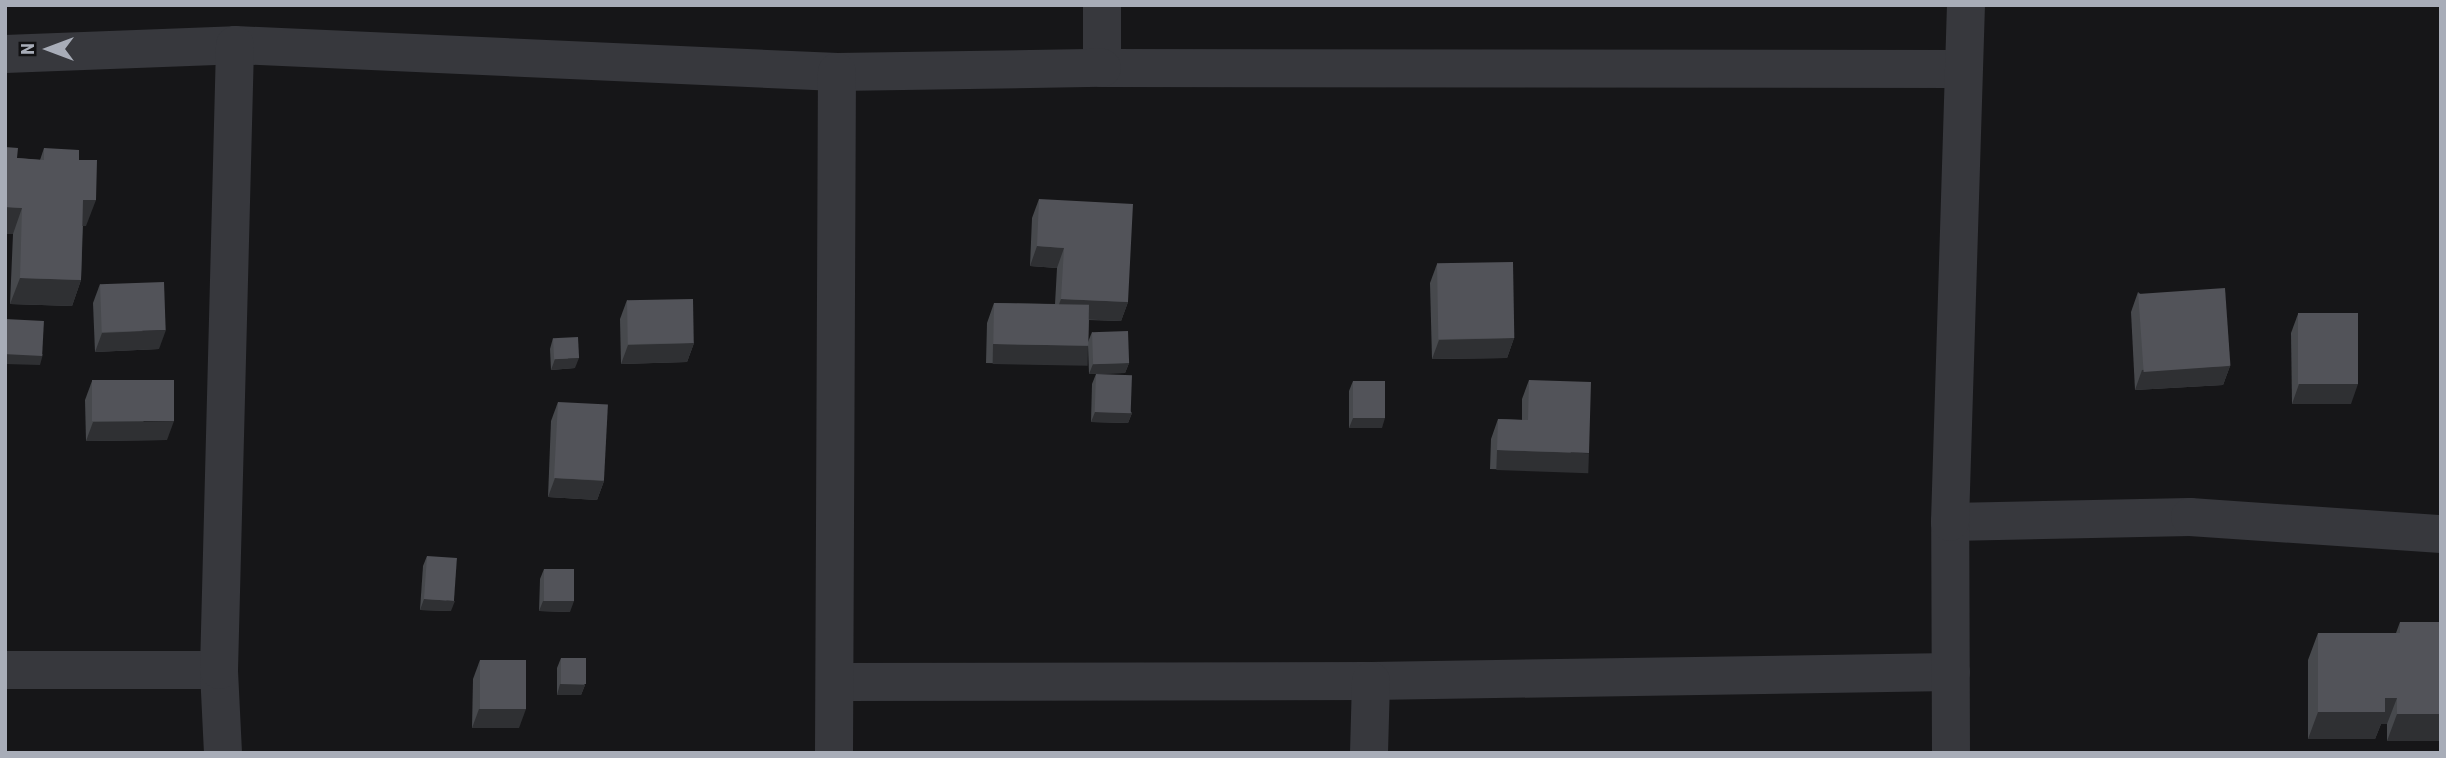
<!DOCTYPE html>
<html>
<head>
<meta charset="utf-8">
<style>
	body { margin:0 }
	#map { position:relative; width:2446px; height:758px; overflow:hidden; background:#161618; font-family:"Roboto Condensed",sans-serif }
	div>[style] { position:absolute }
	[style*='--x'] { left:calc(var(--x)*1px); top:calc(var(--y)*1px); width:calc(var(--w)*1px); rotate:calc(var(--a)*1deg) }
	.minor>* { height:38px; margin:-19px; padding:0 19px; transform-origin:19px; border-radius:19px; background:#37383d }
	.wall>* { inset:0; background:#47494d }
	.shaded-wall>* { inset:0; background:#2f3033; transform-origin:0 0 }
	.building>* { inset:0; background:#525359; transform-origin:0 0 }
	span { translate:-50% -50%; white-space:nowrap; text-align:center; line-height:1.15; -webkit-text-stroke:5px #111113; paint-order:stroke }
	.frame { position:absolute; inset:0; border:7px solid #a8adb8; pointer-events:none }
	.north { position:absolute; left:14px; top:14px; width:70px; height:70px; -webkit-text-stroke:5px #111113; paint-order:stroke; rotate:270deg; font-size:19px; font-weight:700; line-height:28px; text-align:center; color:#a8adb8 }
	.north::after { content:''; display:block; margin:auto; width:24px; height:32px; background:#a8adb8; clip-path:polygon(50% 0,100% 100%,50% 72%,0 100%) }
</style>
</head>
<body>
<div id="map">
	<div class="minor">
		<div style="--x:1102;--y:5;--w:63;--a:90"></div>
		<div style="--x:1102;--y:68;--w:860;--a:0.07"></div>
		<div style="--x:5;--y:54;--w:230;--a:-2.2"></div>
		<div style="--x:235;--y:45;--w:603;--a:2.57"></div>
		<div style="--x:837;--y:72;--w:265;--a:-0.9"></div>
		<div style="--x:1950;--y:522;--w:240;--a:-1.2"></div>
		<div style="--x:2190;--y:517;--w:252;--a:3.9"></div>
		<div style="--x:5;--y:670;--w:214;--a:0"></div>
		<div style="--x:1371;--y:681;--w:580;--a:-0.89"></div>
		<div style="--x:835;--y:682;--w:536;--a:-0.11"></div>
		<div style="--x:1371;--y:681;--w:72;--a:91.6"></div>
		<div style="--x:223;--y:753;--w:83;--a:-92.8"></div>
		<div style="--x:219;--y:670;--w:625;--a:-88.53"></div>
		<div style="--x:834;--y:753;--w:681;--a:-89.75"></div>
		<div style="--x:1951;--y:753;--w:231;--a:-90.2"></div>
		<div style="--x:1950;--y:522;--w:517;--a:-88.23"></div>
	</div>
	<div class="wall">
		<div style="clip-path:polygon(5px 147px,17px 158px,40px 160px,44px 148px,79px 160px,86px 226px,83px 226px,81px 280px,72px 306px,10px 304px,13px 234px,5px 234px)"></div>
		<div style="clip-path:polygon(1039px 199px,1128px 302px,1121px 321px,1089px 320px,1088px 342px,1092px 332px,1129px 363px,1125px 373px,1089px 374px,1088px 345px,1081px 365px,986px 363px,987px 323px,994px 303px,1055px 304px,1057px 268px,1030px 266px,1032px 218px)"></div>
		<div style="clip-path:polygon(1437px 264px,1514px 338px,1507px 358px,1432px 359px,1430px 283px)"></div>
		<div style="clip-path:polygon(100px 284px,159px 349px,95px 352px,93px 303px)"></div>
		<div style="clip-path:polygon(2138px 292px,2230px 366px,2223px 385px,2135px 390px,2131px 312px)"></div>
		<div style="clip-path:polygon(627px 300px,694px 343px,687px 362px,621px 364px,620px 319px)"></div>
		<div style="clip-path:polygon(2298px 314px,2351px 404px,2292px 404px,2291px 333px)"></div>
		<div style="clip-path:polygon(553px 338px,575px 368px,551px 370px,550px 349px)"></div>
		<div style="clip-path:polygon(1096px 374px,1132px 413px,1128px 423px,1091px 422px,1092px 384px)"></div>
		<div style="clip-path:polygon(1529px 380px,1582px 472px,1490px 469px,1491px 439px,1498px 419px,1522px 420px,1522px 399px)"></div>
		<div style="clip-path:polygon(92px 381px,167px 440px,86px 441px,85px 400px)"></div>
		<div style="clip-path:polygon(1353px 381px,1382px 428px,1349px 428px,1349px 391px)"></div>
		<div style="clip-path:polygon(558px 402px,604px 481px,597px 500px,548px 497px,551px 421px)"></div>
		<div style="clip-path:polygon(427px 556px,451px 611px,420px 610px,423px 566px)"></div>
		<div style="clip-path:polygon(544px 569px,570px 612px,539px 611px,540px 579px)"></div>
		<div style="clip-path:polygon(2400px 622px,2441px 741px,2387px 741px,2387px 724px,2381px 724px,2375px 739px,2308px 739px,2308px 660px,2318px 633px,2396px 633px)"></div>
		<div style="clip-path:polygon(561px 658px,585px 685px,581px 695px,557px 695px,557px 668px)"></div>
		<div style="clip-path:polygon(480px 660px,519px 728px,472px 728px,473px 679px)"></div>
	</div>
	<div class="shaded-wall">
		<div style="clip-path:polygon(83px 200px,96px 200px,86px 226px,74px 226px)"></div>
		<div style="clip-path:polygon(5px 207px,22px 208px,13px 234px,5px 234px)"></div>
		<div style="clip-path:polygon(1037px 246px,1064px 248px,1057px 268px,1030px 266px)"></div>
		<div style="clip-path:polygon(20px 278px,81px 280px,72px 306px,10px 304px)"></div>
		<div style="clip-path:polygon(1061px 299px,1128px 302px,1121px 321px,1054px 318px)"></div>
		<div style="clip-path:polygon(166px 330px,159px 349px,95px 352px,102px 333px)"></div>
		<div style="clip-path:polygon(1514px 338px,1507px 358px,1432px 359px,1439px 340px)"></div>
		<div style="clip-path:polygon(694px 343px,687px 362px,621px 364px,628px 345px)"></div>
		<div style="left:993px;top:344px;width:95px;height:20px;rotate:1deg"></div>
		<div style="clip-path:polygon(5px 354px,43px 354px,40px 365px,5px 364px)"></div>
		<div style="clip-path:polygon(579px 358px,575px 368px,551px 370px,555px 359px)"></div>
		<div style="clip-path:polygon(1129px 363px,1125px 373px,1089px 374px,1093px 364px)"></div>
		<div style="clip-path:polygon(2230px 366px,2223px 385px,2135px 390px,2142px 370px)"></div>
		<div style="clip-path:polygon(2299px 384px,2358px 384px,2351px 404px,2292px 404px)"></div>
		<div style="clip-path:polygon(1095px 412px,1132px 413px,1128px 423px,1091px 422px)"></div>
		<div style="clip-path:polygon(1353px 418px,1385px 418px,1382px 428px,1349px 428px)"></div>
		<div style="clip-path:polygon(174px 421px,167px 440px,86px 441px,93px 422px)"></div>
		<div style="left:1497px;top:450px;width:92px;height:20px;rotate:2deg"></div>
		<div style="clip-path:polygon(555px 478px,604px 481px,597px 500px,548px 497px)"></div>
		<div style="clip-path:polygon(424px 599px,455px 601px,451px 611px,420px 610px)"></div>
		<div style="clip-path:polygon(543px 601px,574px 601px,570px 612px,539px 611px)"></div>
		<div style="clip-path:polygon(560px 684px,585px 685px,581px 695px,557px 695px)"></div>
		<div style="clip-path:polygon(2385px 698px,2397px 698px,2387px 724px,2381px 724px,2375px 739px,2308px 739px,2318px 712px)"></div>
		<div style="clip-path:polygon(479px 709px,526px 709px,519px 728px,472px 728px)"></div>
		<div style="clip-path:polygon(2397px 714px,2441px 714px,2441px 741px,2387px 741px)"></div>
	</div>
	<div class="building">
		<div style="clip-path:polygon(5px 147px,18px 148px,17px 158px,44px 160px,44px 148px,79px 150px,79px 160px,97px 160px,96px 200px,83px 200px,81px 280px,20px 278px,22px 208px,5px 207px)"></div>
		<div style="clip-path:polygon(1039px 199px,1133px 204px,1128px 302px,1061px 299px,1064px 248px,1037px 246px)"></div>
		<div style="left:1513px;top:262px;width:76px;height:76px;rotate:89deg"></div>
		<div style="left:164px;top:282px;width:48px;height:64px;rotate:88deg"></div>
		<div style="left:2225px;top:288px;width:78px;height:87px;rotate:86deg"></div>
		<div style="left:693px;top:299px;width:44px;height:66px;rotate:89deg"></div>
		<div style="left:994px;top:303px;width:95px;height:41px;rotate:1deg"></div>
		<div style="left:2358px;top:313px;width:71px;height:60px;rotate:90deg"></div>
		<div style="left:5px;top:319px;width:39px;height:35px;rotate:3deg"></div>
		<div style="left:1128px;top:331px;width:32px;height:36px;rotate:88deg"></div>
		<div style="left:578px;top:337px;width:21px;height:25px;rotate:87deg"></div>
		<div style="left:1096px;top:374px;width:36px;height:38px;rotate:2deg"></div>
		<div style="left:174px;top:380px;width:41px;height:82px;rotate:90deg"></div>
		<div style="clip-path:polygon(1529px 380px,1591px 382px,1589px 453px,1497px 450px,1498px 419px,1528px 420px)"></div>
		<div style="left:1353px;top:381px;width:32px;height:37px"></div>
		<div style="left:558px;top:402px;width:50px;height:76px;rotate:3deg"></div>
		<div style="left:427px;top:556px;width:30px;height:43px;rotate:4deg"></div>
		<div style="left:544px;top:569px;width:30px;height:32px"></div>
		<div style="clip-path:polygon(2400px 622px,2441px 622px,2441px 714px,2397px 714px,2397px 698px,2385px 698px,2385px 712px,2318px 712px,2318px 633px,2400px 633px)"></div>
		<div style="left:561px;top:658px;width:25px;height:26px"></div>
		<div style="left:480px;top:660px;width:46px;height:49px"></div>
	</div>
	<div class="frame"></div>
	<div class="north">N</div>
</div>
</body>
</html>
